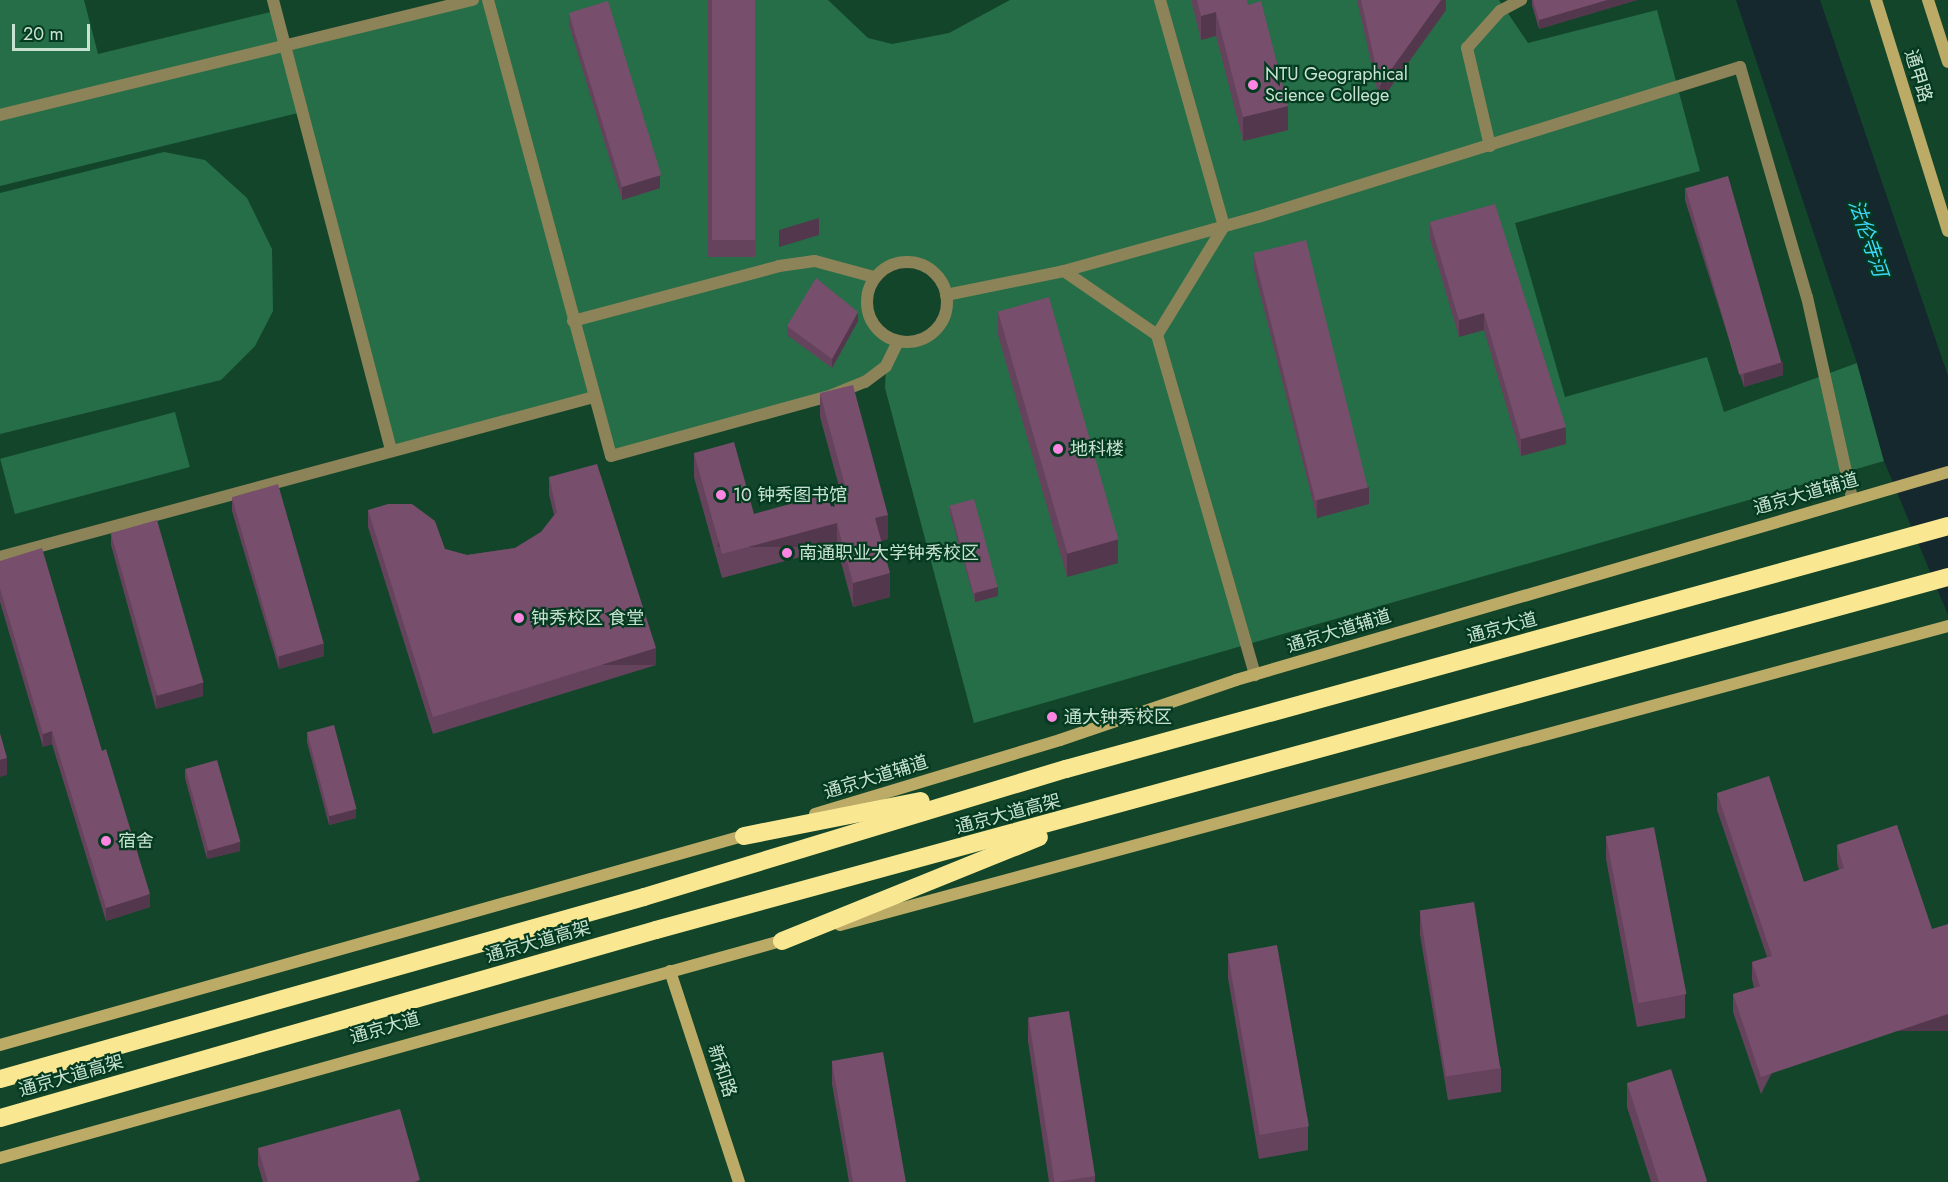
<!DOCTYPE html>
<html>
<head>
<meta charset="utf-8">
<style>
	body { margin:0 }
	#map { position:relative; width:1948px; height:1182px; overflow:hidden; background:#13452a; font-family:Jost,"Noto Sans SC",sans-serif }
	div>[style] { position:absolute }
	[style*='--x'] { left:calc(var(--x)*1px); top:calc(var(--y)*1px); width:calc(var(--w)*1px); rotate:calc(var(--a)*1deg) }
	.green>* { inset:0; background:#266e48; transform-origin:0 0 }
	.water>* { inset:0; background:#15282e }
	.lane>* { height:12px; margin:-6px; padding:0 6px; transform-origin:6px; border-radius:6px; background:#8d8359 }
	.lane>.ring { margin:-6px; padding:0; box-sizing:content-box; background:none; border:12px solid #8d8359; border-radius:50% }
	.street>* { height:12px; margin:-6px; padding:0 6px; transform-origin:6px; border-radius:6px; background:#8d8359 }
	.secondary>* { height:12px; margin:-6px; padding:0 6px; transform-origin:6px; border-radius:6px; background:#bbab67 }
	.highway>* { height:18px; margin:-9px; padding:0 9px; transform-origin:9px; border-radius:9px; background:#fae792 }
	.wall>* { inset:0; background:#66435d; transform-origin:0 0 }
	.shaded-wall>* { inset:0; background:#53374c; transform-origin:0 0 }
	.building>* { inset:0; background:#774e6c; transform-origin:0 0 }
	.dots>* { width:16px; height:16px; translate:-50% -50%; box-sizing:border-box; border:3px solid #043a20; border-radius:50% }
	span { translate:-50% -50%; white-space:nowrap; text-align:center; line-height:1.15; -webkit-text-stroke:4.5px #043a20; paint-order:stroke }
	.poi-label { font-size:18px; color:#c8e2d1 }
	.left { translate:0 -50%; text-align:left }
	.street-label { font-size:18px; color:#c8e2d1 }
	.water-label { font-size:20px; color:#3fd6f8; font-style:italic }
	.scale { position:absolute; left:12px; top:24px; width:78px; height:27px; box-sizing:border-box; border:3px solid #c8e2d1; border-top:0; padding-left:8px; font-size:18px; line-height:21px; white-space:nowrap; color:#c8e2d1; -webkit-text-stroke:4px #043a20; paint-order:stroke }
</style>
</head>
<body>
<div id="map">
	<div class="green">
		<div style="clip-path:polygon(evenodd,0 0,84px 0,98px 54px,275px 11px,284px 43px,473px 0,828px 0,868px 38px,892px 44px,949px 33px,1010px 0,1499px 0,1528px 43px,1657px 10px,1700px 171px,1515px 223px,1565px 397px,1707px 357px,1724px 412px,1857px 363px,1884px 461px,974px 723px,885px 388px,886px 367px,865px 382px,611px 456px,594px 397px,391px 449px,302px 112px,0 186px,0 0,909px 261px,934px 272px,946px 295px,943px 321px,924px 339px,911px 342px,898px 341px,876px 328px,866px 303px,874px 278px,884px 268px,909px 261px)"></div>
		<div style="clip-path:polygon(164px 152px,205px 160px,247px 198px,272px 249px,273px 311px,255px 346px,221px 380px,0 434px,0 193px)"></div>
		<div style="left:175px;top:412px;width:57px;height:181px;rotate:75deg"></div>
	</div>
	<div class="water">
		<div style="clip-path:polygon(1736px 0,1820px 0,1948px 376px,1948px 615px,1884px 461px,1857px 363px)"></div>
	</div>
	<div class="lane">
		<div style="--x:273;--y:0;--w:464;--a:75.3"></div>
		<div style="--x:488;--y:0;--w:472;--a:74.9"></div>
		<div style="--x:611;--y:456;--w:229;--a:-15.4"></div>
		<div style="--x:832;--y:395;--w:35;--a:-22"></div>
		<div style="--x:865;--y:382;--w:26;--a:-37"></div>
		<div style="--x:886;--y:366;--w:28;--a:-64"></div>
		<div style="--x:1490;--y:146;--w:101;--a:-103.2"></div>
		<div style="--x:1467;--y:48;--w:50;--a:-48.3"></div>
		<div style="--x:1500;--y:11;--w:24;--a:-28"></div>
		<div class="ring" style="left:867px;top:262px;width:68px;height:68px"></div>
		<div style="--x:1064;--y:271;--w:113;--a:34.5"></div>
		<div style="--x:946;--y:295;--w:120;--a:-11.5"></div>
		<div style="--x:1064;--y:271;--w:201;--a:-15.6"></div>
		<div style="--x:1258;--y:217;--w:505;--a:-17.29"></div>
		<div style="--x:1740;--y:67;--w:240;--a:73.8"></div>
		<div style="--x:1807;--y:297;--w:206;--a:77.4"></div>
		<div style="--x:573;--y:321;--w:213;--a:-14.9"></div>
		<div style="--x:779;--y:266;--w:36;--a:-8"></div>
		<div style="--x:815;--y:261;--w:61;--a:15.2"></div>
		<div style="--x:0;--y:557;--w:615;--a:-15.08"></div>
	</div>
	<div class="street">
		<div style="--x:1160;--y:0;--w:235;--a:74.2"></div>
		<div style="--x:1224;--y:226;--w:128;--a:121.6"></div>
		<div style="--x:1157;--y:335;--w:354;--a:73.9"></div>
		<div style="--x:0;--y:115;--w:487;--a:-13.7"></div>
	</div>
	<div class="secondary">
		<div style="--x:1876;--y:0;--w:242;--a:72.7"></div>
		<div style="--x:1928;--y:0;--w:65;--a:72.1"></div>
		<div style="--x:815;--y:814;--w:256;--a:-16.8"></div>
		<div style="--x:1060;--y:740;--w:186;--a:-18.8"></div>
		<div style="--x:1236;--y:680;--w:742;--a:-16.28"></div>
		<div style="--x:840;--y:925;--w:1148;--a:-15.1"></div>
		<div style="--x:670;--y:971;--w:222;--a:71.9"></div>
		<div style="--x:0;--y:1045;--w:779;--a:-15.71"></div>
		<div style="--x:0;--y:1158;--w:818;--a:-15.53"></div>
	</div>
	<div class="highway">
		<div style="--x:744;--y:836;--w:180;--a:-11.2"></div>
		<div style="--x:782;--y:941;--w:277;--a:-22"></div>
		<div style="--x:0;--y:1079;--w:669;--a:-15.78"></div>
		<div style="--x:644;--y:897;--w:441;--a:-16.9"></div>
		<div style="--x:1066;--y:769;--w:915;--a:-15.4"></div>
		<div style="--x:0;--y:1118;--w:682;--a:-15.99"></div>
		<div style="--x:656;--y:930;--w:1339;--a:-15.28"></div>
	</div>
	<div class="wall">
		<div style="left:708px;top:0;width:47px;height:257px"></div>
		<div style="clip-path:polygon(1191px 0,1247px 0,1288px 130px,1243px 141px,1216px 36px,1201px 40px)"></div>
		<div style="clip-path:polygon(1357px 0,1446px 0,1446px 10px,1380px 102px)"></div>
		<div style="clip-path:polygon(1532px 0,1637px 0,1539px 29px,1532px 5px)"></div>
		<div style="clip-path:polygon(569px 12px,660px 188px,622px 200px,569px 25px)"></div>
		<div style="clip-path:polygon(1685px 187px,1783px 375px,1744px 387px,1685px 200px)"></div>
		<div style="clip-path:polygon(1430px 222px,1566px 444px,1521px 456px,1484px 330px,1459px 337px,1430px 239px)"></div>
		<div style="clip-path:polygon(1254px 253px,1369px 504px,1317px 518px,1254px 270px)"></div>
		<div style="clip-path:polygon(998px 311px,1118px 563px,1067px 577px,998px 335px)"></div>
		<div style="clip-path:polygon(858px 321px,832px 368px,787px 335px,787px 326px)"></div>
		<div style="clip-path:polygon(820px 393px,888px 539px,881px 541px,890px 597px,853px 607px,837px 547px,722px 578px,694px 477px,694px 453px,754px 514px,840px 490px,820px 417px)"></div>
		<div style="clip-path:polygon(549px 477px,656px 665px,433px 734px,368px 527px,368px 510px,445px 549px,467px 555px,515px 548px,541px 532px,554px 515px,549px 494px)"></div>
		<div style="clip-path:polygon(232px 498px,324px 656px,279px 669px,232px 511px)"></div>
		<div style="clip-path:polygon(950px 505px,998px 596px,975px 602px,950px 514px)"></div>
		<div style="clip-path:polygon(111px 532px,203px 696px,156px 709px,111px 545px)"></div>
		<div style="clip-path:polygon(0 561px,102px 751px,150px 907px,106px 921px,52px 744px,43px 747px,0 602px)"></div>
		<div style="clip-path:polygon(307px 733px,356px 818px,329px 825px,307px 742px)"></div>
		<div style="clip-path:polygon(185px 769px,240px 851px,207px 859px,185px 778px)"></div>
		<div style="clip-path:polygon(1717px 793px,1804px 882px,1839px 870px,1837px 862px,1837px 845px,1897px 825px,1761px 1094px,1733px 1012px,1733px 994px,1754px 988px,1752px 979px,1752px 962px,1767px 957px,1717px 810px)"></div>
		<div style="clip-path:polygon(1606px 835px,1685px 994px,1685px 1018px,1637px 1027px,1606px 859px)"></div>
		<div style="clip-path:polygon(1420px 911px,1501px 1068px,1501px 1092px,1448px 1100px,1420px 935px)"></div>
		<div style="clip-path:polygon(1228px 954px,1308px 1126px,1308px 1150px,1259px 1159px,1228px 978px)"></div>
		<div style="clip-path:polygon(1028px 1017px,1095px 1176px,1095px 1182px,1049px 1182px,1028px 1041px)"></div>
		<div style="clip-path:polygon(832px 1060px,905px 1182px,849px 1182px,832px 1084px)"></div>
		<div style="clip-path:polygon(1627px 1083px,1707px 1182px,1651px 1182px,1627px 1107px)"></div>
		<div style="clip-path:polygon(258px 1148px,420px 1182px,263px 1182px,258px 1165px)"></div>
	</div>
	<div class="shaded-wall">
		<div style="clip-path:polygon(1441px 0,1446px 0,1446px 10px,1380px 102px,1380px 85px)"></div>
		<div style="clip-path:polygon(1607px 0,1637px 0,1539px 29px,1539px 20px)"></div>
		<div style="clip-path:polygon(1216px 12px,1216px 36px,1201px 40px,1201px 16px)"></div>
		<div style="clip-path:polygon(1288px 106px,1288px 130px,1243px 141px,1243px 117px)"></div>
		<div style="clip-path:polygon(660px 175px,660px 188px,622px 200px,622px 187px)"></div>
		<div style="clip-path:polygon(819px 218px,819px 235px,779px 247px,779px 230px)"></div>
		<div style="clip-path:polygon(858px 312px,858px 321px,832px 368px,832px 359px)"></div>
		<div style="clip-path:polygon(1484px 313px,1484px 330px,1459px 337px,1459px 320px)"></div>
		<div style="clip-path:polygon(1783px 362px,1783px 375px,1744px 387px,1744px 374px)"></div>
		<div style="clip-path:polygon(1566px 427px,1566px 444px,1521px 456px,1521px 439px)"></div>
		<div style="clip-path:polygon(1369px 487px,1369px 504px,1317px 518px,1317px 500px)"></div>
		<div style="clip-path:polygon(888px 515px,888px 539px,875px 542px,875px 518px)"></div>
		<div style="left:837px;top:523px;width:24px;height:119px;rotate:90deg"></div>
		<div style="clip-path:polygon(1118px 539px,1118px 563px,1067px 577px,1067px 553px)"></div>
		<div style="clip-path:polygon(890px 573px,890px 597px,853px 607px,853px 583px)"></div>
		<div style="clip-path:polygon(998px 587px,998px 596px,975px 602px,975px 593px)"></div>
		<div style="clip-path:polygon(324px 643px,324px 656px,279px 669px,279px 656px)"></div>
		<div style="left:656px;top:648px;width:17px;height:233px;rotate:90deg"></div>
		<div style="clip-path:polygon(203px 683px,203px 696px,156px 709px,156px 695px)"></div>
		<div style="clip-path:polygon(52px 731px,52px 744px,43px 747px,43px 734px)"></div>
		<div style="clip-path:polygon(7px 758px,7px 775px,0 777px,0 760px)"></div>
		<div style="clip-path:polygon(356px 809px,356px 818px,329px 825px,329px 816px)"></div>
		<div style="clip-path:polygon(240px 842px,240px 851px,207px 859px,207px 851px)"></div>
		<div style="clip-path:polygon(150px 894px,150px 907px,106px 921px,106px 908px)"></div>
		<div style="left:1948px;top:1014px;width:17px;height:197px;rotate:90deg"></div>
	</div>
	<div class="building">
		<div style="left:712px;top:0;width:43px;height:240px"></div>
		<div style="clip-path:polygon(1197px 0,1247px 0,1248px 5px,1261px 1px,1288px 106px,1243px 117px,1216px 12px,1201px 16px)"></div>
		<div style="clip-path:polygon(1361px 0,1441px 0,1380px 85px)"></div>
		<div style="clip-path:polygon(1533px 0,1607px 0,1539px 20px)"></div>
		<div style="left:608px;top:1px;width:182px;height:41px;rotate:73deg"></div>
		<div style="left:1728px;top:176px;width:194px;height:44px;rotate:74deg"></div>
		<div style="clip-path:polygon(1495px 204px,1566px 427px,1521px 439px,1484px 313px,1459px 320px,1430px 222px)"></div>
		<div style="left:1306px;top:240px;width:255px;height:54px;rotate:76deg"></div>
		<div style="clip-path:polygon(816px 278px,858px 312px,832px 359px,787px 326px)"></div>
		<div style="left:1049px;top:297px;width:252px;height:53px;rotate:74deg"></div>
		<div style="clip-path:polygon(853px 385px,888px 515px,875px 518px,890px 573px,853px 583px,837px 523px,722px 554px,694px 453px,734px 442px,754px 514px,846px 489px,820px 393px)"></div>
		<div style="clip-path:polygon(597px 464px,656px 648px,433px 717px,368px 510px,388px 504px,412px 504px,435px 521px,445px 549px,467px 555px,515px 548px,541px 532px,557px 512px,549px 477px)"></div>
		<div style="left:278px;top:484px;width:166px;height:48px;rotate:74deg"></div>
		<div style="left:974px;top:499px;width:91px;height:25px;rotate:75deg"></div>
		<div style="left:157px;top:520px;width:169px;height:48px;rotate:74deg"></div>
		<div style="clip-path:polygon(42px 548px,102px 751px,106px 749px,150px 894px,106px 908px,52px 731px,43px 734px,0 588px,0 561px)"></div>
		<div style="left:334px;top:725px;width:87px;height:28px;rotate:75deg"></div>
		<div style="clip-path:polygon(0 733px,7px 758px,0 760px)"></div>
		<div style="left:217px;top:760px;width:85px;height:33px;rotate:74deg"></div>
		<div style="clip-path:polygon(1769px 776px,1804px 882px,1844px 868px,1837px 845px,1897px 825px,1932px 929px,1948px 924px,1948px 1014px,1761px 1077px,1733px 994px,1760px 986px,1752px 962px,1772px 956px,1717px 793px)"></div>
		<div style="left:1654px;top:827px;width:170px;height:49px;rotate:79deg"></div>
		<div style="left:1474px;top:902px;width:168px;height:55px;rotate:81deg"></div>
		<div style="left:1277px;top:945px;width:184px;height:50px;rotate:80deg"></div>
		<div style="left:1069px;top:1011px;width:167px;height:41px;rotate:81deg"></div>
		<div style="left:883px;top:1052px;width:132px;height:52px;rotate:80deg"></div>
		<div style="clip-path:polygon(1671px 1069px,1707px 1181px,1705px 1182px,1659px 1182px,1627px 1083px)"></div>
		<div style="clip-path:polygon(400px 1109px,420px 1180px,413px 1182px,268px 1182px,258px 1148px)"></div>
	</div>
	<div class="dots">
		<div style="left:1253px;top:85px;background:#fd86e2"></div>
		<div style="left:1058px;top:449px;background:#fd86e2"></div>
		<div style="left:721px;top:495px;background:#fd86e2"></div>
		<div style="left:787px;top:553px;background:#fd86e2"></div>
		<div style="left:519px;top:618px;background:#fd86e2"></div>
		<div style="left:1052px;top:717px;background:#fd86e2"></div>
		<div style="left:106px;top:841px;background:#fd86e2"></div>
	</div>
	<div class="poi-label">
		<span class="left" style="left:1265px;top:85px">NTU Geographical<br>Science College</span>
		<span class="left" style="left:1070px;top:449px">地科楼</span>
		<span class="left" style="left:733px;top:495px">10 钟秀图书馆</span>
		<span class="left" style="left:799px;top:553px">南通职业大学钟秀校区</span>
		<span class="left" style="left:531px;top:618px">钟秀校区 食堂</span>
		<span class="left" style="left:1064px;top:717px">通大钟秀校区</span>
		<span class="left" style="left:118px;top:841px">宿舍</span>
	</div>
	<div class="street-label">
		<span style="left:1918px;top:76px;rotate:73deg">通甲路</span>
		<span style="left:1806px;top:494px;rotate:-16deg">通京大道辅道</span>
		<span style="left:1502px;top:628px;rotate:-15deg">通京大道</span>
		<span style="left:1339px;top:631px;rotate:-17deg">通京大道辅道</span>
		<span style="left:876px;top:777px;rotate:-17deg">通京大道辅道</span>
		<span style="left:1008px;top:814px;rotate:-15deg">通京大道高架</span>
		<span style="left:538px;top:942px;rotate:-16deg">通京大道高架</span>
		<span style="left:385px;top:1028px;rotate:-16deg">通京大道</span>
		<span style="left:722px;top:1071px;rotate:72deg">新和路</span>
		<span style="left:71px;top:1076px;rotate:-16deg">通京大道高架</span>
	</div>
	<div class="water-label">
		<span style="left:1868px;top:238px;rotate:71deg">法伦寺河</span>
	</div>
	<div class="scale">20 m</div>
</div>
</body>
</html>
